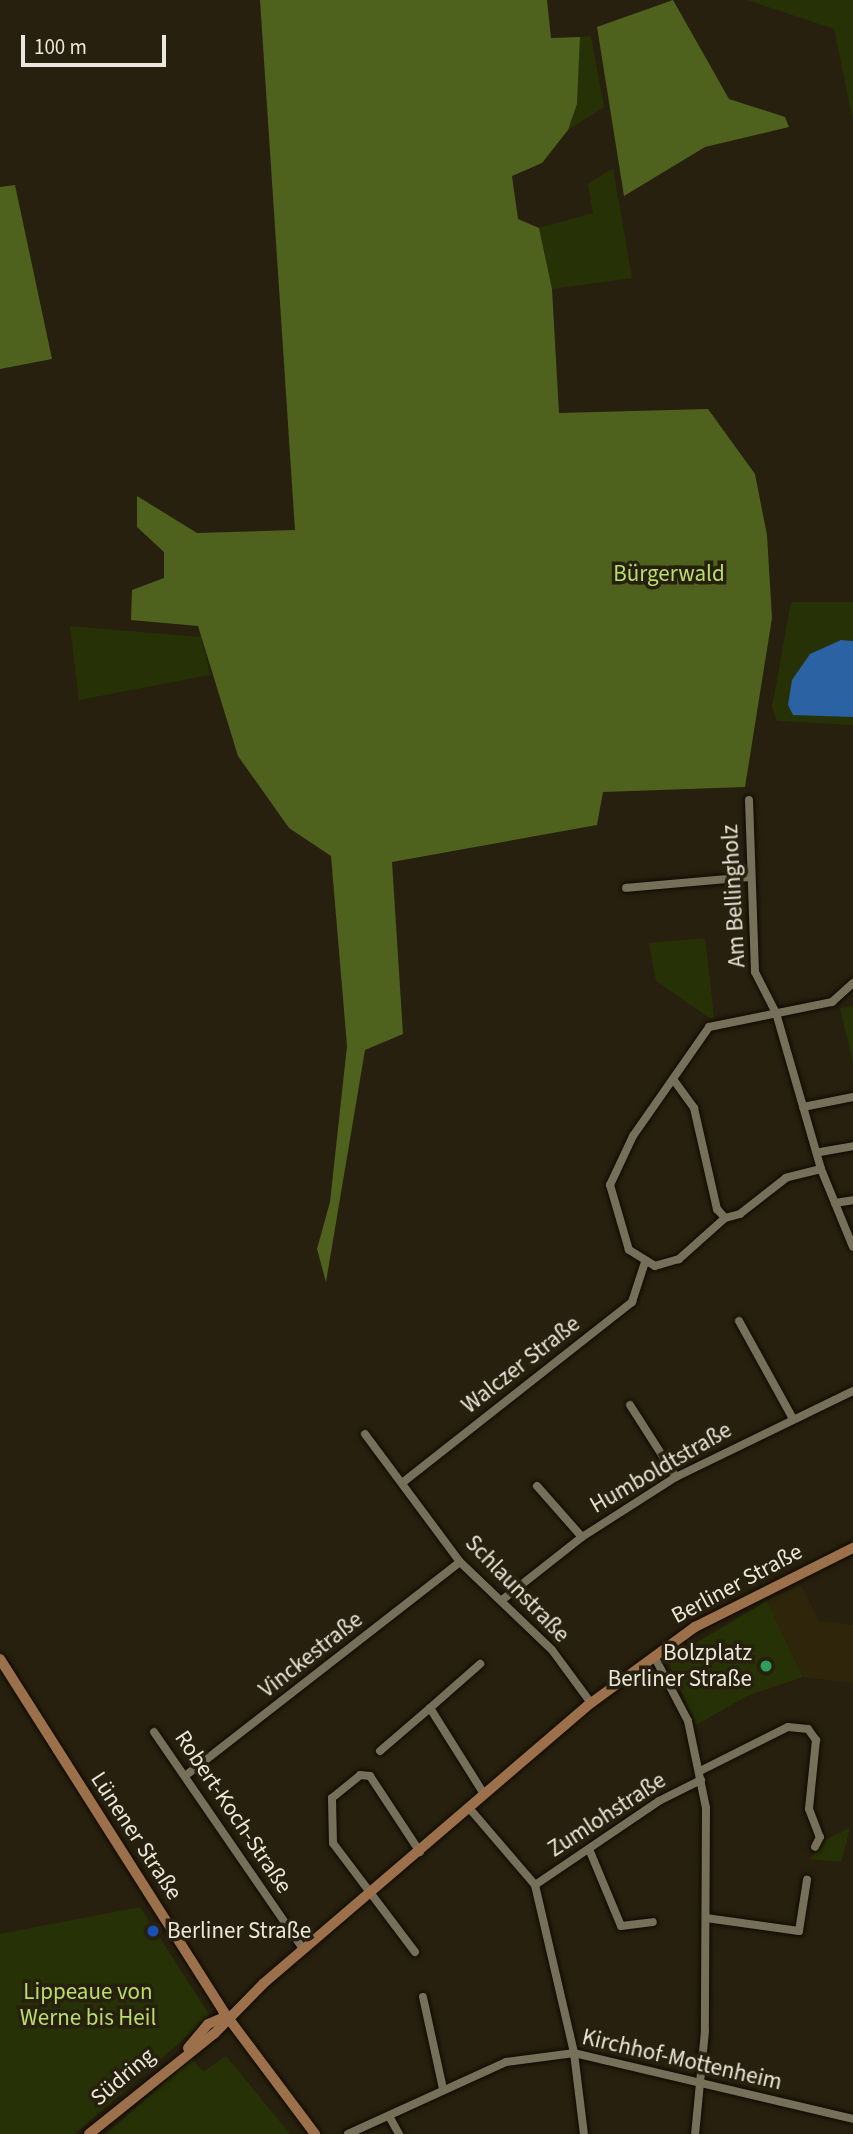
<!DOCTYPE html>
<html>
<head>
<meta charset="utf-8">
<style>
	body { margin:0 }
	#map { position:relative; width:853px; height:2134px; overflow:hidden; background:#27200e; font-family:"Source Sans 3",sans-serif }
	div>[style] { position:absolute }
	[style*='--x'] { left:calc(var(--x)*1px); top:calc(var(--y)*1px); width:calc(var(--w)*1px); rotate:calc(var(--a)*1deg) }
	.built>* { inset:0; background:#2e250b }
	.green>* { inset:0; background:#263205 }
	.forest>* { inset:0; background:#4e621e }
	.water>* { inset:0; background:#2b62a4 }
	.roads { filter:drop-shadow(0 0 2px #0f0900) drop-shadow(0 0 2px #0f0900) }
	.street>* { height:8px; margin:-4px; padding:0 4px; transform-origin:4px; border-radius:4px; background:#766f5a }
	.secondary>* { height:10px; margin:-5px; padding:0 5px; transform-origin:5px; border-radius:5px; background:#9c704a }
	.dots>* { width:19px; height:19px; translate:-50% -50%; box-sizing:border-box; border:4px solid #27200e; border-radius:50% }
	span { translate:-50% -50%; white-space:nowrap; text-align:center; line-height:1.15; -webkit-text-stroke:7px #27200e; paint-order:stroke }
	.park-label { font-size:23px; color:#b9df6a }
	.street-label { font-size:23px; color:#ece7dc }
	.poi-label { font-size:23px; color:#ece7dc }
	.right { translate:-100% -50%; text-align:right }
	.left { translate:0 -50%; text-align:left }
	.scale { position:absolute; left:21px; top:35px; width:145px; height:32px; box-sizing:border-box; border:4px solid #ece7dc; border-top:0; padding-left:9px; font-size:21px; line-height:24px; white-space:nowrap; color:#ece7dc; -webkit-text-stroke:5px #27200e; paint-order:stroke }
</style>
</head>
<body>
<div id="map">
	<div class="built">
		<div style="clip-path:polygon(801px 1585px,819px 1621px,853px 1625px,853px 1683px,803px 1677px,767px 1601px)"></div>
	</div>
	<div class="green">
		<div style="clip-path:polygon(747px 0,853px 0,853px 120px,834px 29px)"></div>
		<div style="clip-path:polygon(591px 36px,604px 107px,568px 130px,577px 104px,580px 37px)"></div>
		<div style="clip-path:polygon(613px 168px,632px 278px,552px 289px,539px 228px,593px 213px,588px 184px)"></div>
		<div style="clip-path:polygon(791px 602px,853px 602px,853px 641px,841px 640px,841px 715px,853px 717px,853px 725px,777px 721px,772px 707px)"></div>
		<div style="clip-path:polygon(70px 626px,201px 637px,210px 675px,79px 700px)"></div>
		<div style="clip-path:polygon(705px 938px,714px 1017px,711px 1019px,656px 981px,649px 943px)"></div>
		<div style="clip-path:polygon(853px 1006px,853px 1063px,840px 1008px)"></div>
		<div style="clip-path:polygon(767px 1601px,803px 1677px,747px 1696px,696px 1725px,667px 1660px)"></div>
		<div style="clip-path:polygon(850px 1828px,841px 1862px,810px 1859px,823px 1841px)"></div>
		<div style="clip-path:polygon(140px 1907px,210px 2016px,75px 2134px,0 2134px,0 1934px)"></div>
		<div style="clip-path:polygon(226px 2056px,290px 2134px,106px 2134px,192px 2058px,203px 2072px)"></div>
	</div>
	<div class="forest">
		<div style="clip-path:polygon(260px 0,547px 0,551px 38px,580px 37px,577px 104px,568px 130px,542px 163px,512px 176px,518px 219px,539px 228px,552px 289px,559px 413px,708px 409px,755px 474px,767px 535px,772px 618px,745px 787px,603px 792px,597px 825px,392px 862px,403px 1034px,365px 1050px,326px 1282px,317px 1249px,330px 1202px,347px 1046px,331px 856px,289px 828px,238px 756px,198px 626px,131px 620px,132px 590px,164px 578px,164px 552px,137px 527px,137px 496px,197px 533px,295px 530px)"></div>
		<div style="clip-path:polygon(673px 0,729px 99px,785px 117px,789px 127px,705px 147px,624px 196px,597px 27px)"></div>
		<div style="clip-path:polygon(15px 185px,52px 359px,0 369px,0 187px)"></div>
	</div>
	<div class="water">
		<div style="clip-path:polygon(841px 640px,853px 641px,853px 717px,793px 715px,788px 705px,792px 680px,810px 654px)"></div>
	</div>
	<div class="roads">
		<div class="street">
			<div style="--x:749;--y:800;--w:172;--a:88"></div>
			<div style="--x:755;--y:972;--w:46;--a:62.9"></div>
			<div style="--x:776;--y:1013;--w:162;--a:73.9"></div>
			<div style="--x:821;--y:1169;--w:84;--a:67.7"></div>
			<div style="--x:626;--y:888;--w:123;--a:-5.1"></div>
			<div style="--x:673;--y:1079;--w:36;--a:54"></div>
			<div style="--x:694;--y:1108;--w:104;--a:77.2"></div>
			<div style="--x:717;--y:1209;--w:12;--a:48"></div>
			<div style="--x:803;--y:1107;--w:51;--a:-11.3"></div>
			<div style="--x:820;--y:1152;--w:34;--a:-10"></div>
			<div style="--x:821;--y:1169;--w:36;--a:166"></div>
			<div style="--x:786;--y:1178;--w:58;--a:142"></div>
			<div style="--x:740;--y:1214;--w:16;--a:165"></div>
			<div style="--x:725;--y:1218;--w:62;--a:138.3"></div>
			<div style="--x:679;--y:1259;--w:25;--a:164"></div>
			<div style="--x:655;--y:1266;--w:31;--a:-148"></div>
			<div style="--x:629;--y:1250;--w:68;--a:-106.3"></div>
			<div style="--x:610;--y:1185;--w:54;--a:-64.9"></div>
			<div style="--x:633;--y:1136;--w:133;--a:-55.1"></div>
			<div style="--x:709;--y:1027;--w:126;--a:-11.5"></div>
			<div style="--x:832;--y:1002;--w:28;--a:-42"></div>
			<div style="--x:835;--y:1203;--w:18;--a:-9"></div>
			<div style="--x:739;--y:1321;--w:110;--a:61.1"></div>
			<div style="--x:630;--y:1405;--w:85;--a:57.4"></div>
			<div style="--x:365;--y:1434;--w:159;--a:53.4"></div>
			<div style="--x:460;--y:1562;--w:127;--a:43.7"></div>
			<div style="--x:552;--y:1650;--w:66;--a:53.7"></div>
			<div style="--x:402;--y:1483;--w:293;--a:-38.2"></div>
			<div style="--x:632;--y:1302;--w:40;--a:-72"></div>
			<div style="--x:537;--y:1486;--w:68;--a:48.6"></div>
			<div style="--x:502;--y:1600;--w:102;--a:-38.2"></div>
			<div style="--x:582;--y:1537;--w:112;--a:-32.6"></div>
			<div style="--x:676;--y:1477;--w:197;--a:-25.9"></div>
			<div style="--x:654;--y:1656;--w:73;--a:62.4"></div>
			<div style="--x:688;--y:1721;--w:89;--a:78.3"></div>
			<div style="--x:706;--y:1808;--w:223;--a:90.3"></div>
			<div style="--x:705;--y:2031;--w:103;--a:95.5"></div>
			<div style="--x:430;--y:1708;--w:67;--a:-41.3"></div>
			<div style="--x:154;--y:1732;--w:263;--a:55.5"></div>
			<div style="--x:380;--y:1751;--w:66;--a:-40.7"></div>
			<div style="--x:430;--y:1708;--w:102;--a:57.9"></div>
			<div style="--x:700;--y:1771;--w:98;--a:-26.6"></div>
			<div style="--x:788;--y:1727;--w:20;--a:6"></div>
			<div style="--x:808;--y:1729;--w:14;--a:54"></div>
			<div style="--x:816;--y:1740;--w:69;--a:95.8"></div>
			<div style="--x:809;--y:1809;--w:30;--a:69"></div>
			<div style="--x:820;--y:1837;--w:11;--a:117"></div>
			<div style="--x:185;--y:1776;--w:348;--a:-37.9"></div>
			<div style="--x:469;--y:1808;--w:101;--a:49.4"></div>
			<div style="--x:535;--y:1885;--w:172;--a:76.9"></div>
			<div style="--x:574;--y:2053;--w:82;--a:83"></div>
			<div style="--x:589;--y:1849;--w:83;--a:67.4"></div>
			<div style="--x:621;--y:1926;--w:32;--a:-7"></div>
			<div style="--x:535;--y:1885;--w:150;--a:-34.1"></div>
			<div style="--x:659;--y:1801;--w:47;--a:-26.6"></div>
			<div style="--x:706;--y:1918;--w:94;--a:8"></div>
			<div style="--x:799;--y:1931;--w:52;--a:-81.1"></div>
			<div style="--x:415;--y:1952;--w:136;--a:-127"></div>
			<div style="--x:333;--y:1843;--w:45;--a:-91.3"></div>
			<div style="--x:332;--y:1798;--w:36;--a:-39"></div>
			<div style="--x:360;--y:1775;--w:10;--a:6"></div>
			<div style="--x:370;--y:1776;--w:91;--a:56.7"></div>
			<div style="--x:423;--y:1997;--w:94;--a:77.7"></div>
			<div style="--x:389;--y:2116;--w:21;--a:61"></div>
			<div style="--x:348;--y:2134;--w:174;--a:-24.5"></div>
			<div style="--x:506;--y:2062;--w:69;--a:-7.5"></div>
			<div style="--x:574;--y:2053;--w:287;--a:13.3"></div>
		</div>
		<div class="secondary">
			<div style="--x:0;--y:1659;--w:417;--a:57.6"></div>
			<div style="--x:223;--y:2011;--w:154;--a:53.2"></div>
			<div style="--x:188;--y:2048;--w:31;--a:-50"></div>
			<div style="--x:208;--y:2024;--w:21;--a:-23"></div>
			<div style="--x:89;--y:2134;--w:160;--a:-38.7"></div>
			<div style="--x:214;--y:2034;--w:71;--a:-45.6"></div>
			<div style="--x:264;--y:1983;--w:430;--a:-40.6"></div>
			<div style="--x:591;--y:1703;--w:129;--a:-36.2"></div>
			<div style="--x:695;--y:1627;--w:177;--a:-26.6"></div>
		</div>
	</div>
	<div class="dots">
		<div style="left:766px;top:1666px;background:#2e9e5b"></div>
		<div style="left:153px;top:1931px;background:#1a4fb4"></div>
	</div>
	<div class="park-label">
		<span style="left:669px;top:574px">Bürgerwald</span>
		<span style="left:88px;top:2005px">Lippeaue von<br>Werne bis Heil</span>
	</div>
	<div class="street-label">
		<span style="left:734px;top:896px;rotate:-93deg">Am Bellingholz</span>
		<span style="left:521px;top:1365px;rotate:-38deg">Walczer Straße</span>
		<span style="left:661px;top:1468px;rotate:-30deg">Humboldtstraße</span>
		<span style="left:737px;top:1584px;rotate:-28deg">Berliner Straße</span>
		<span style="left:517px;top:1589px;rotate:46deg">Schlaunstraße</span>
		<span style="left:311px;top:1655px;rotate:-38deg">Vinckestraße</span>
		<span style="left:233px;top:1812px;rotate:56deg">Robert-Koch-Straße</span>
		<span style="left:607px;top:1815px;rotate:-33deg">Zumlohstraße</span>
		<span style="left:136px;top:1836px;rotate:57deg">Lünener Straße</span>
		<span style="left:682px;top:2060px;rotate:13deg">Kirchhof-Mottenheim</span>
		<span style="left:123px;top:2077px;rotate:-40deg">Südring</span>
	</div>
	<div class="poi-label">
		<span class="right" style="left:752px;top:1666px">Bolzplatz<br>Berliner Straße</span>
		<span class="left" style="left:167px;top:1931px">Berliner Straße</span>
	</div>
	<div class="scale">100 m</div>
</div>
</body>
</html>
